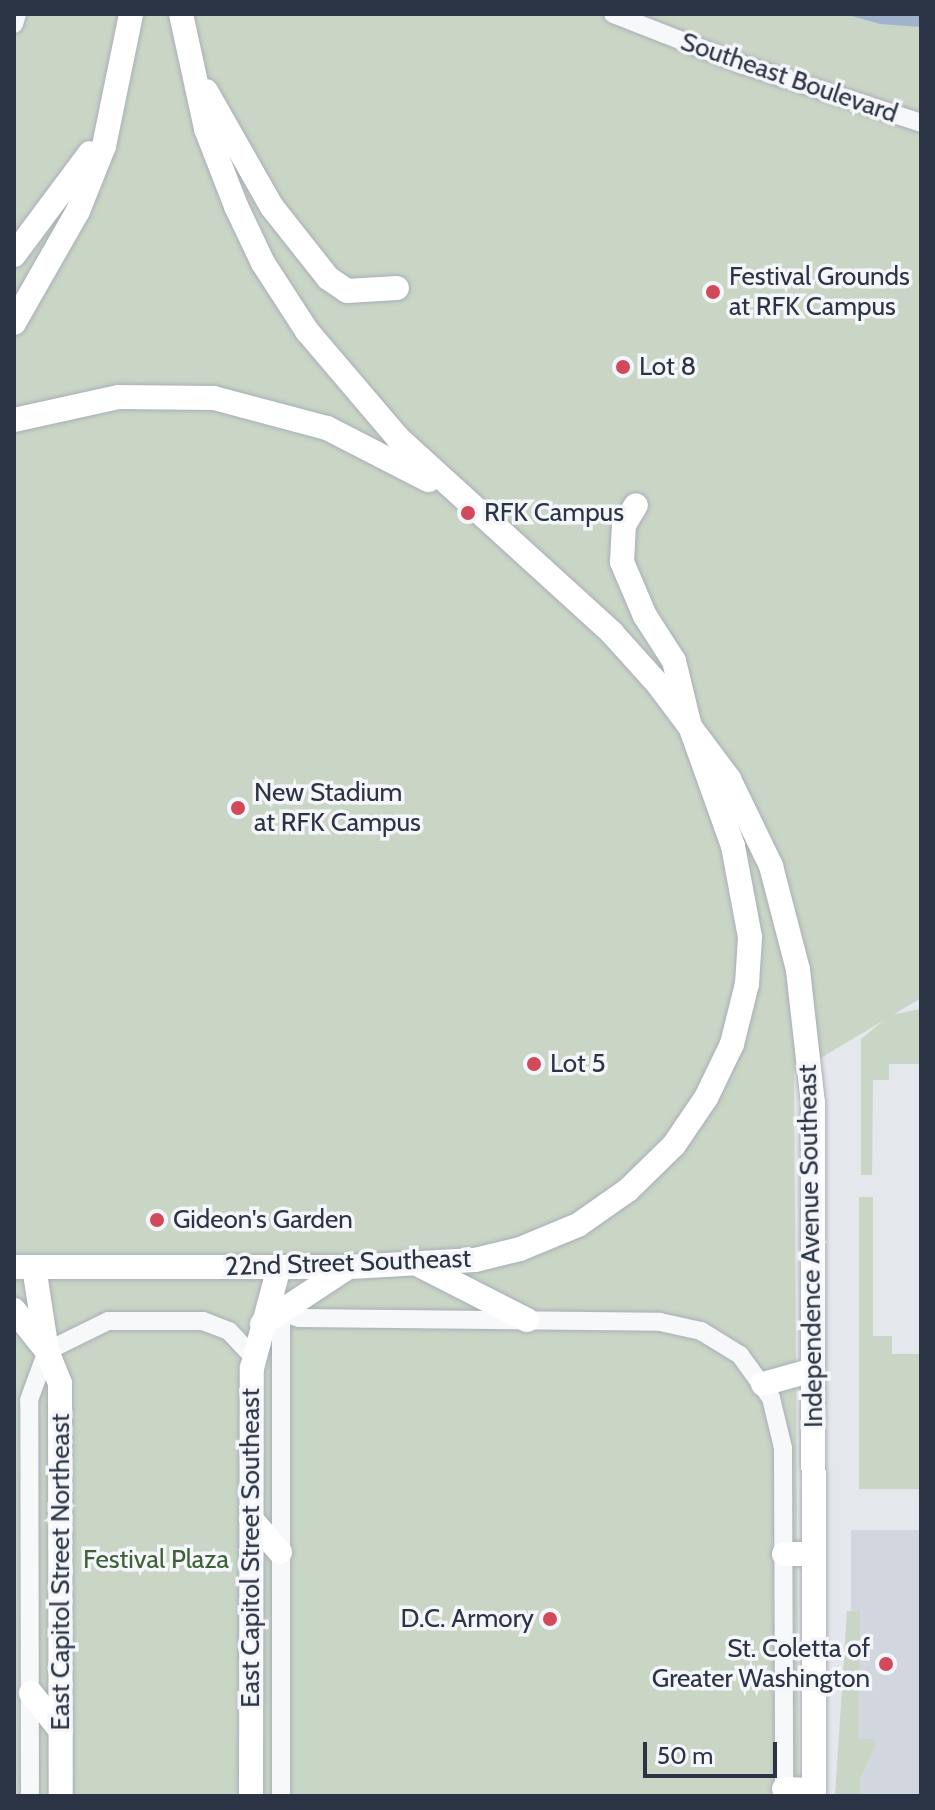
<!DOCTYPE html>
<html>
<head>
<meta charset="utf-8">
<style>
	body { margin:0 }
	#map { position:relative; width:935px; height:1810px; overflow:hidden; background:#e4e7ec; font-family:Cabin,sans-serif }
	div>[style] { position:absolute }
	[style*='--x'] { left:calc(var(--x)*1px); top:calc(var(--y)*1px); width:calc(var(--w)*1px); rotate:calc(var(--a)*1deg) }
	.built>* { inset:0; background:#d2d6de; transform-origin:0 0 }
	.green>* { inset:0; background:#c9d6c5 }
	.water>* { inset:0; background:#9fb4cc }
	.roads { filter:drop-shadow(0 0 2px #a9aeb7) drop-shadow(0 0 2px #a9aeb7) }
	.minor>* { height:18px; margin:-9px; padding:0 9px; transform-origin:9px; border-radius:9px; background:#f7f8fa }
	.major>* { height:24px; margin:-12px; padding:0 12px; transform-origin:12px; border-radius:12px; background:#fff }
	.dots>* { width:22px; height:22px; translate:-50% -50%; box-sizing:border-box; border:4px solid #f4f6f9; border-radius:50% }
	span { translate:-50% -50%; white-space:nowrap; text-align:center; line-height:1.15; -webkit-text-stroke:7px #f4f6f9; paint-order:stroke }
	.street-label { font-size:26px; color:#2b3445 }
	.poi-label { font-size:26px; color:#2b3445 }
	.left { translate:0 -50%; text-align:left }
	.right { translate:-100% -50%; text-align:right }
	.park-label { font-size:26px; color:#3f6138 }
	.frame { position:absolute; inset:0; border:16px solid #2b3445; pointer-events:none }
	.scale { position:absolute; left:643px; top:1742px; width:134px; height:36px; box-sizing:border-box; border:4px solid #2b3445; border-top:0; padding-left:10px; font-size:24px; line-height:28px; white-space:nowrap; color:#2b3445; -webkit-text-stroke:6px #f4f6f9; paint-order:stroke }
</style>
</head>
<body>
<div id="map">
	<div class="built">
		<div style="left:921px;top:1530px;width:266px;height:70px;rotate:90deg"></div>
	</div>
	<div class="green">
		<div style="clip-path:polygon(14px 14px,845px 14px,921px 27px,921px 998px,794px 1074px,799px 1796px,14px 1796px)"></div>
		<div style="clip-path:polygon(921px 1009px,921px 1064px,889px 1064px,889px 1080px,873px 1080px,872px 1175px,861px 1175px,861px 1039px,890px 1015px)"></div>
		<div style="clip-path:polygon(859px 1197px,873px 1197px,873px 1336px,892px 1336px,892px 1354px,921px 1354px,921px 1489px,859px 1489px)"></div>
		<div style="clip-path:polygon(847px 1611px,860px 1611px,858px 1739px,873px 1739px,876px 1744px,860px 1779px,860px 1796px,835px 1796px)"></div>
	</div>
	<div class="water">
		<div style="clip-path:polygon(845px 14px,921px 14px,921px 27px,880px 24px)"></div>
	</div>
	<div class="roads">
		<div class="minor">
			<div style="--x:613;--y:14;--w:137;--a:21.3"></div>
			<div style="--x:741;--y:64;--w:189;--a:18.1"></div>
			<div style="--x:14;--y:24;--w:10;--a:-73"></div>
			<div style="--x:30;--y:1796;--w:396;--a:-90.1"></div>
			<div style="--x:29;--y:1400;--w:52;--a:-69.8"></div>
			<div style="--x:47;--y:1351;--w:68;--a:-26.2"></div>
			<div style="--x:108;--y:1321;--w:95;--a:0"></div>
			<div style="--x:203;--y:1321;--w:28;--a:21"></div>
			<div style="--x:229;--y:1331;--w:35;--a:47"></div>
			<div style="--x:281;--y:1796;--w:484;--a:-90"></div>
			<div style="--x:281;--y:1312;--w:19;--a:18"></div>
			<div style="--x:299;--y:1318;--w:361;--a:0.6"></div>
			<div style="--x:660;--y:1322;--w:42;--a:12.4"></div>
			<div style="--x:701;--y:1331;--w:46;--a:31.6"></div>
			<div style="--x:740;--y:1355;--w:53;--a:54.2"></div>
			<div style="--x:771;--y:1398;--w:51;--a:76.5"></div>
			<div style="--x:783;--y:1448;--w:348;--a:89.8"></div>
		</div>
		<div class="major">
			<div style="--x:181;--y:14;--w:118;--a:77.7"></div>
			<div style="--x:206;--y:129;--w:83;--a:68.7"></div>
			<div style="--x:236;--y:206;--w:63;--a:64.7"></div>
			<div style="--x:263;--y:263;--w:81;--a:57.1"></div>
			<div style="--x:307;--y:331;--w:140;--a:49.6"></div>
			<div style="--x:398;--y:438;--w:290;--a:42.3"></div>
			<div style="--x:612;--y:633;--w:69;--a:48"></div>
			<div style="--x:658;--y:684;--w:119;--a:53.2"></div>
			<div style="--x:729;--y:779;--w:97;--a:64.2"></div>
			<div style="--x:771;--y:866;--w:107;--a:75.4"></div>
			<div style="--x:798;--y:970;--w:134;--a:83.6"></div>
			<div style="--x:813;--y:1103;--w:693;--a:89.92"></div>
			<div style="--x:206;--y:91;--w:133;--a:60.4"></div>
			<div style="--x:272;--y:207;--w:90;--a:51.7"></div>
			<div style="--x:328;--y:278;--w:23;--a:34"></div>
			<div style="--x:347;--y:291;--w:50;--a:-3.4"></div>
			<div style="--x:14;--y:255;--w:127;--a:-53.3"></div>
			<div style="--x:14;--y:323;--w:129;--a:-60.3"></div>
			<div style="--x:78;--y:211;--w:70;--a:-68.2"></div>
			<div style="--x:104;--y:146;--w:135;--a:-78.4"></div>
			<div style="--x:14;--y:420;--w:107;--a:-12.4"></div>
			<div style="--x:119;--y:397;--w:95;--a:0.6"></div>
			<div style="--x:214;--y:398;--w:117;--a:14.9"></div>
			<div style="--x:327;--y:428;--w:114;--a:27.2"></div>
			<div style="--x:421;--y:1266;--w:119;--a:27"></div>
			<div style="--x:14;--y:1267;--w:336;--a:0"></div>
			<div style="--x:350;--y:1267;--w:125;--a:-3.2"></div>
			<div style="--x:475;--y:1260;--w:46;--a:-13.7"></div>
			<div style="--x:520;--y:1249;--w:63;--a:-22.5"></div>
			<div style="--x:578;--y:1225;--w:61;--a:-35"></div>
			<div style="--x:628;--y:1190;--w:64;--a:-44.4"></div>
			<div style="--x:674;--y:1145;--w:57;--a:-55.8"></div>
			<div style="--x:706;--y:1098;--w:60;--a:-64.3"></div>
			<div style="--x:732;--y:1044;--w:62;--a:-76"></div>
			<div style="--x:747;--y:984;--w:47;--a:-86.3"></div>
			<div style="--x:750;--y:937;--w:93;--a:-100.6"></div>
			<div style="--x:733;--y:846;--w:131;--a:-109.7"></div>
			<div style="--x:689;--y:723;--w:64;--a:-103.6"></div>
			<div style="--x:674;--y:661;--w:54;--a:-122.8"></div>
			<div style="--x:645;--y:616;--w:59;--a:-113.1"></div>
			<div style="--x:622;--y:562;--w:37;--a:-87"></div>
			<div style="--x:624;--y:525;--w:23;--a:-59"></div>
			<div style="--x:34;--y:1267;--w:85;--a:81.2"></div>
			<div style="--x:14;--y:1310;--w:53;--a:51.2"></div>
			<div style="--x:47;--y:1351;--w:35;--a:68"></div>
			<div style="--x:60;--y:1383;--w:413;--a:89.9"></div>
			<div style="--x:262;--y:1324;--w:102;--a:-33.4"></div>
			<div style="--x:763;--y:1384;--w:52;--a:-15.6"></div>
			<div style="--x:251;--y:1519;--w:44;--a:48.7"></div>
			<div style="--x:784;--y:1554;--w:29;--a:0"></div>
			<div style="--x:31;--y:1693;--w:48;--a:51.7"></div>
			<div style="--x:784;--y:1789;--w:30;--a:2"></div>
			<div style="--x:251;--y:1796;--w:428;--a:-89.9"></div>
			<div style="--x:252;--y:1368;--w:105;--a:-75"></div>
		</div>
	</div>
	<div class="dots">
		<div style="left:713px;top:292px;background:#d1495b"></div>
		<div style="left:623px;top:367px;background:#d1495b"></div>
		<div style="left:468px;top:513px;background:#d1495b"></div>
		<div style="left:238px;top:808px;background:#d1495b"></div>
		<div style="left:534px;top:1064px;background:#d1495b"></div>
		<div style="left:157px;top:1220px;background:#d1495b"></div>
		<div style="left:550px;top:1619px;background:#d1495b"></div>
		<div style="left:886px;top:1664px;background:#d1495b"></div>
	</div>
	<div class="street-label">
		<span style="left:789px;top:78px;rotate:19deg">Southeast Boulevard</span>
		<span style="left:811px;top:1246px;rotate:-91deg">Independence Avenue Southeast</span>
		<span style="left:348px;top:1263px;rotate:-2deg">22nd Street Southeast</span>
		<span style="left:251px;top:1548px;rotate:-90deg">East Capitol Street Southeast</span>
		<span style="left:61px;top:1572px;rotate:-90deg">East Capitol Street Northeast</span>
	</div>
	<div class="poi-label">
		<span class="left" style="left:729px;top:292px">Festival Grounds<br>at RFK Campus</span>
		<span class="left" style="left:639px;top:367px">Lot 8</span>
		<span class="left" style="left:484px;top:513px">RFK Campus</span>
		<span class="left" style="left:254px;top:808px">New Stadium<br>at RFK Campus</span>
		<span class="left" style="left:550px;top:1064px">Lot 5</span>
		<span class="left" style="left:173px;top:1220px">Gideon's Garden</span>
		<span class="right" style="left:534px;top:1619px">D.C. Armory</span>
		<span class="right" style="left:870px;top:1664px">St. Coletta of<br>Greater Washington</span>
	</div>
	<div class="park-label">
		<span style="left:156px;top:1560px">Festival Plaza</span>
	</div>
	<div class="frame"></div>
	<div class="scale">50 m</div>
</div>
</body>
</html>
